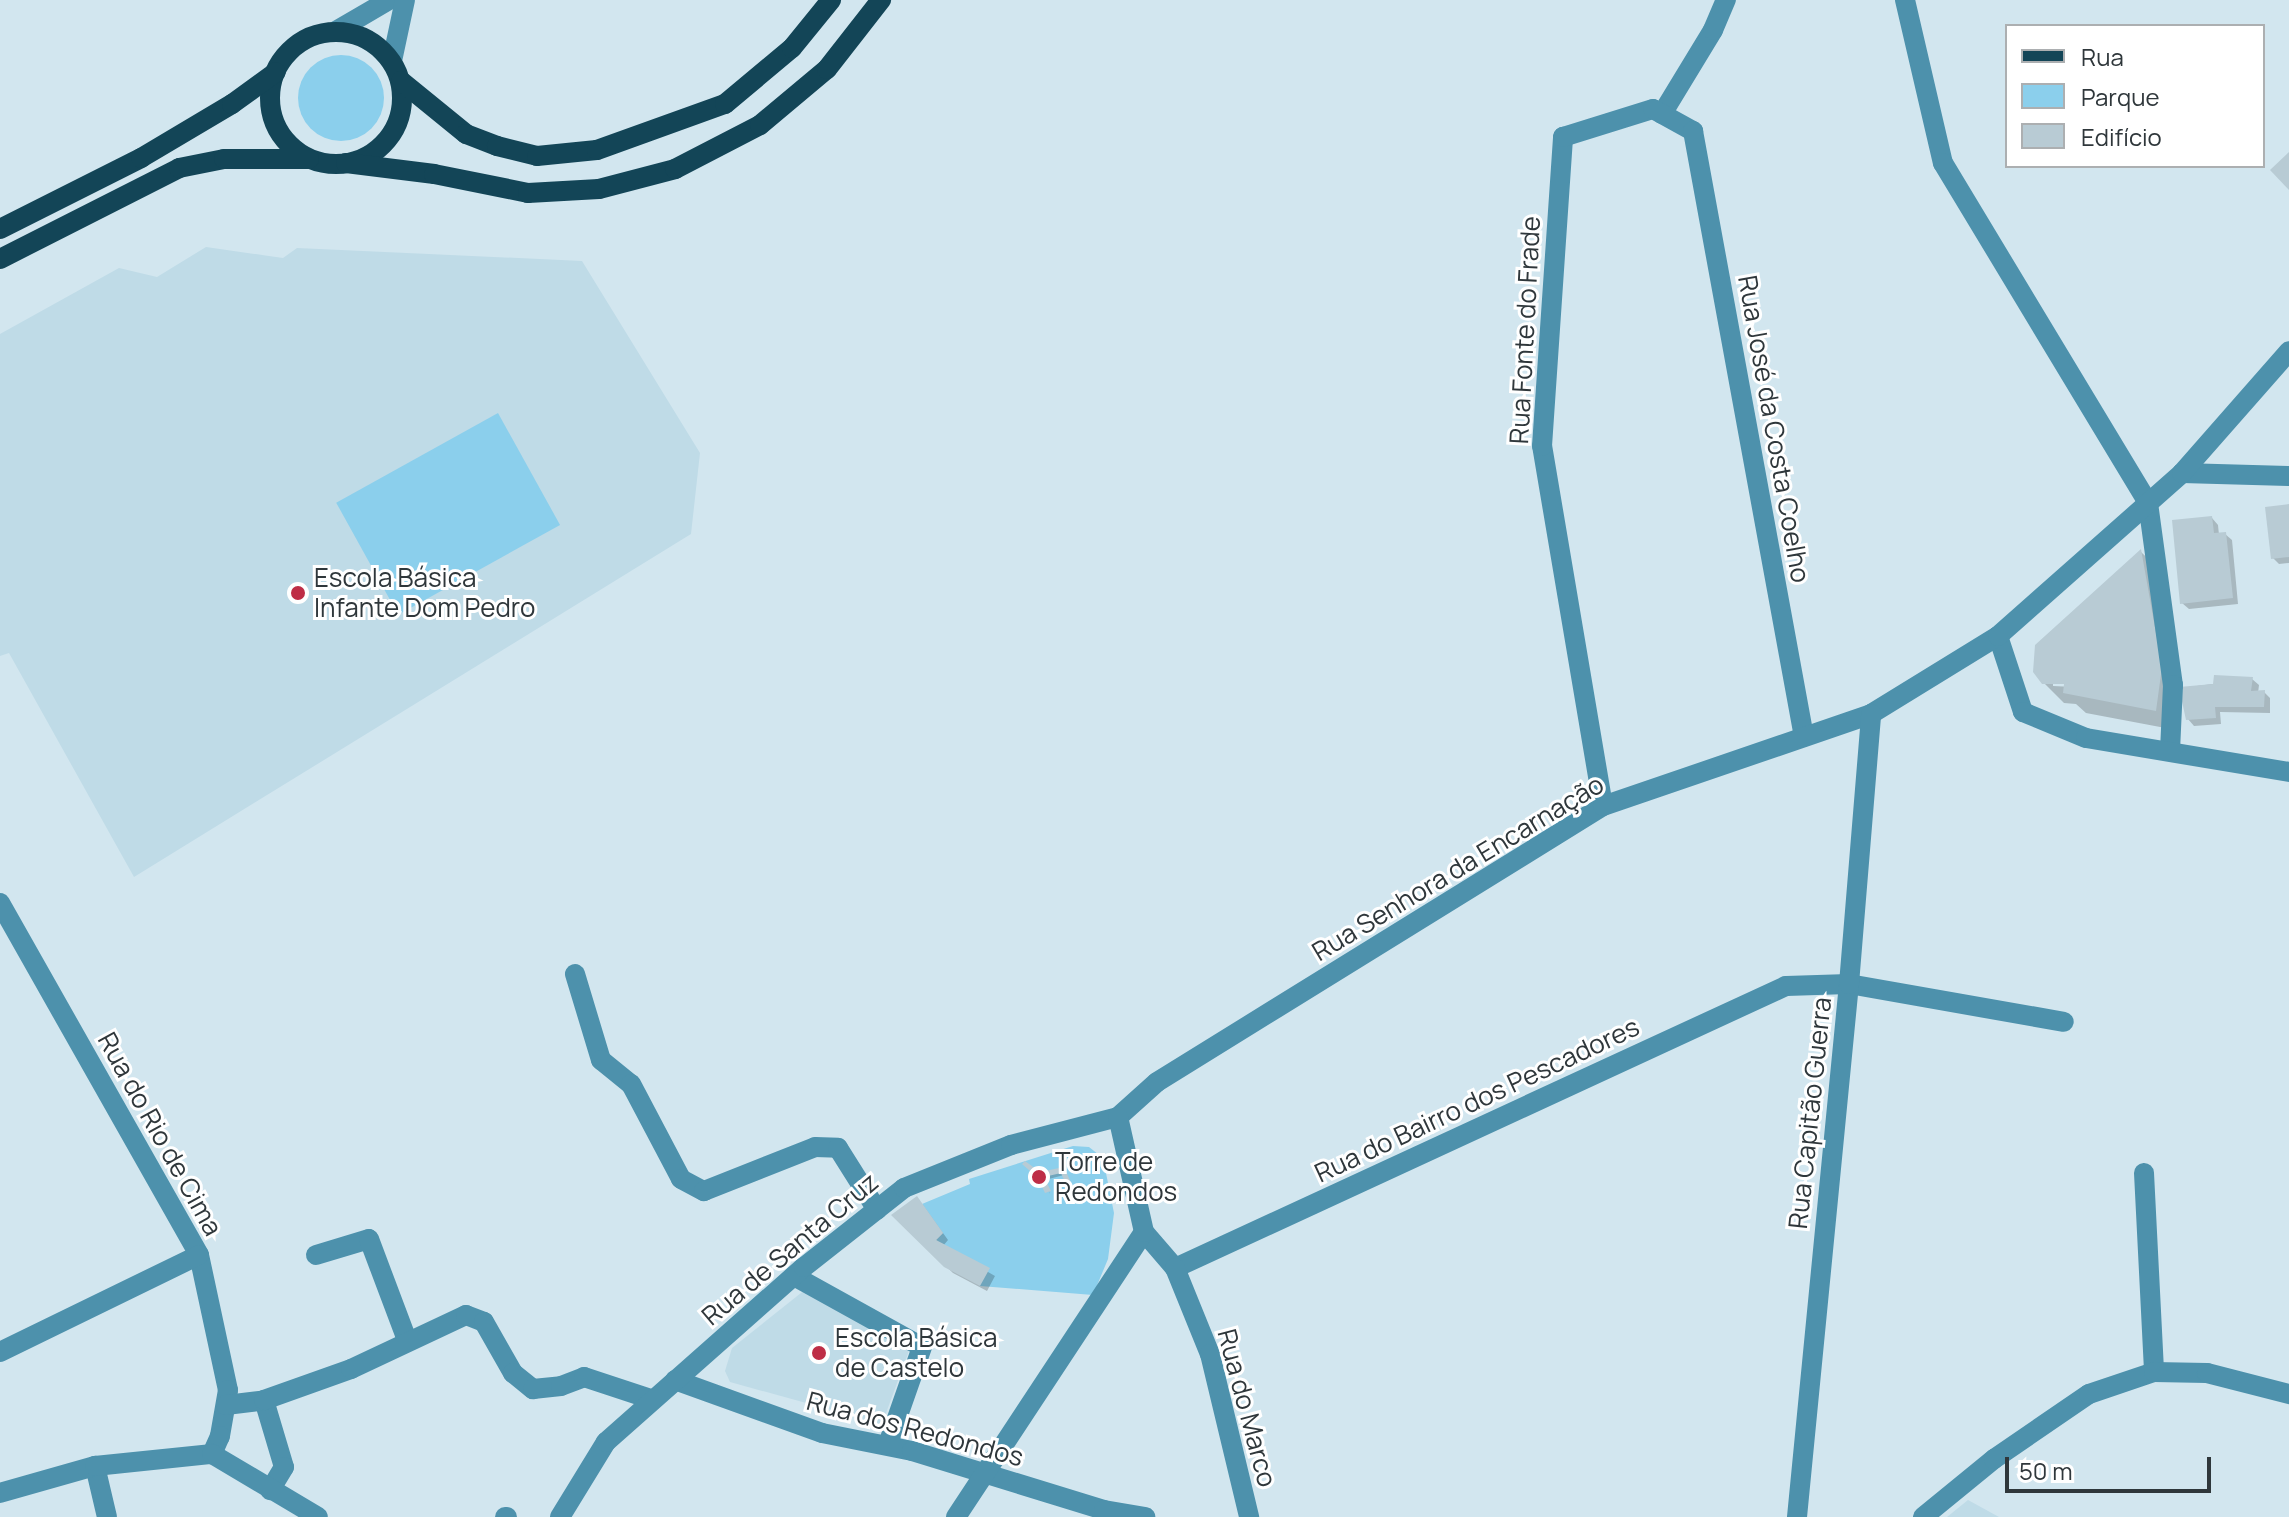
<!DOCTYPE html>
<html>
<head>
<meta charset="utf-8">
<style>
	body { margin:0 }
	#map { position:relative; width:2289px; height:1517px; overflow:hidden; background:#d2e6ef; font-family:Manrope,sans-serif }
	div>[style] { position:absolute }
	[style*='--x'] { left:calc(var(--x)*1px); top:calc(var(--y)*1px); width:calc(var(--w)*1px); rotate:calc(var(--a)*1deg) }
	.built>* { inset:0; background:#bfdbe7 }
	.green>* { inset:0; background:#8bcfec; transform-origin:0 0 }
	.round { border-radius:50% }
	.shadow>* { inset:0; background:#0003 }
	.building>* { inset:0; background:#b8cbd4 }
	.minor>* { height:20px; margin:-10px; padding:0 10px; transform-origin:10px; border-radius:10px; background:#4d91ac }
	.major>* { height:20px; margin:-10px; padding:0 10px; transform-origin:10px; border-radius:10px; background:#134557 }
	.major>.ring { margin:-10px; padding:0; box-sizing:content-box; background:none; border:20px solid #134557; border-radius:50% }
	.dots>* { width:22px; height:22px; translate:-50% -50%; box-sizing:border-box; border:4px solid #fff; border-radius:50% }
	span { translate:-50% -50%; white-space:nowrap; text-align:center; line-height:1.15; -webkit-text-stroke:6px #fff; paint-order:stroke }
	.street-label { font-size:26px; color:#2f373b }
	.poi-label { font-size:26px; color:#2f373b }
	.left { translate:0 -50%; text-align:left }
	.legend { position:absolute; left:2005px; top:24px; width:260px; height:144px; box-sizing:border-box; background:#fff; border:2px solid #acafb1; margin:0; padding:10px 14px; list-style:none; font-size:24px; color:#2f373b }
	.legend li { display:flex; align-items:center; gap:16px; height:40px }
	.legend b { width:40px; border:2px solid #acafb1 }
	.scale { position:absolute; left:2005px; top:1457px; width:206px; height:36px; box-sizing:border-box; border:4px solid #2f373b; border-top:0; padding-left:10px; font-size:24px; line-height:28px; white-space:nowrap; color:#2f373b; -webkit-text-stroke:6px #fff; paint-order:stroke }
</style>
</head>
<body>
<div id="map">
	<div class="built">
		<div style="clip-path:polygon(206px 247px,283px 258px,297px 248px,582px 261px,700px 453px,691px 534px,134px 877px,9px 653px,0 656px,0 334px,119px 268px,157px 277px)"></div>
		<div style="clip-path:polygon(806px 1289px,910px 1348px,882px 1424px,730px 1382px,725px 1371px,732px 1348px)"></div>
		<div style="clip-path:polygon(1968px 1500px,1999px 1517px,1947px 1517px)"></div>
	</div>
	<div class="green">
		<div class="round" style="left:298px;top:55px;width:86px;height:86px"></div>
		<div style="left:498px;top:413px;width:128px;height:185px;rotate:61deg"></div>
		<div style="clip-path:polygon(1073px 1146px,1089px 1147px,1103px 1158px,1114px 1213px,1108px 1259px,1093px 1295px,980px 1286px,936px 1240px,943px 1233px,922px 1204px,970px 1184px,969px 1179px)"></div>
	</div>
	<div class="shadow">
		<div style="clip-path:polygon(2289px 506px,2289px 563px,2279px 564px,2273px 558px)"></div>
		<div style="clip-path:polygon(2212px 518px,2218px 525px,2219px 535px,2225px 534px,2232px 540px,2238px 604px,2189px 609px,2182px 603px)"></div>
		<div style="clip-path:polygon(evenodd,2141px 552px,2161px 571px,2181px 688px,2252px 679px,2259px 685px,2258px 693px,2264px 692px,2270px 698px,2270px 713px,2220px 712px,2221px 724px,2194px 726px,2188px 719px,2182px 689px,2176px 730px,2086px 713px,2076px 704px,2064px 703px,2043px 682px,2141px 552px,2053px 682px,2074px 683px,2074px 687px,2053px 686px,2053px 682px)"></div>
		<div style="clip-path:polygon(1064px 1169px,1074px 1190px,1064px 1175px,1045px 1180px,1050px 1194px,1040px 1174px)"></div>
		<div style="clip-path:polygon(923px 1205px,948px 1240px,943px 1246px,995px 1276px,987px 1291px,953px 1273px,894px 1215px)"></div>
	</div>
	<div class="building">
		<div style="clip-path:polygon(2289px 152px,2289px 190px,2270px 170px)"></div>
		<div style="clip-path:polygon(2289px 504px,2289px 557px,2271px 559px,2265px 507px)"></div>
		<div style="clip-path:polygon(2212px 516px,2214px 533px,2226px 532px,2233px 598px,2180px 604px,2172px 520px)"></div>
		<div style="clip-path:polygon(2141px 549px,2162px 667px,2156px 711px,2063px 693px,2064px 684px,2042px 684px,2033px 672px,2035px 645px)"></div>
		<div style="clip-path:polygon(2214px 675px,2253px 677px,2251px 691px,2265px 690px,2264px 707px,2215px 707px,2216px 718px,2186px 720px,2179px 687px,2213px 684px)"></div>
		<div style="clip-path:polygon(1025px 1161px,1040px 1172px,1064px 1167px,1073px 1187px,1068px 1189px,1061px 1173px,1044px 1177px,1051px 1191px,1045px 1193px,1038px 1178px,1022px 1164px)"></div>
		<div style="clip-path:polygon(917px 1196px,943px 1233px,936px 1240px,990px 1268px,980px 1286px,944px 1267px,891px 1215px)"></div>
	</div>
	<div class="minor">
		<div style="--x:1905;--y:0;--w:167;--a:76.9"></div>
		<div style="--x:1943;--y:163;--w:397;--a:58.9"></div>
		<div style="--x:2148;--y:503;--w:184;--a:82.2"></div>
		<div style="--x:2173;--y:685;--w:66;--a:92.6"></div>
		<div style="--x:336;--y:31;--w:61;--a:-30.3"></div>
		<div style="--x:392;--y:61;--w:62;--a:-78"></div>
		<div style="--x:1662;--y:114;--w:98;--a:-58.7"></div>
		<div style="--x:1713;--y:30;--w:33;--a:-67"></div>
		<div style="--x:2182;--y:473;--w:107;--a:1.6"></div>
		<div style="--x:1998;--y:636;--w:80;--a:71.8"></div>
		<div style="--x:2023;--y:712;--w:68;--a:22.4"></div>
		<div style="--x:2086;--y:738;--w:206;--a:9.5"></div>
		<div style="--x:1603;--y:806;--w:365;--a:-99.6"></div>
		<div style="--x:1542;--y:446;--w:310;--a:-86.1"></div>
		<div style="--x:1563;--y:137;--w:94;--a:-17.3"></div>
		<div style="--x:1653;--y:109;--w:46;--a:28.8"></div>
		<div style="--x:1693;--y:131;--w:616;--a:79.62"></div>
		<div style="--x:0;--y:903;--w:404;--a:60.5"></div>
		<div style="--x:199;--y:1255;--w:138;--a:77.9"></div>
		<div style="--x:228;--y:1390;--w:47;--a:99.9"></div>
		<div style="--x:220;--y:1436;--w:20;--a:114"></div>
		<div style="--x:575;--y:974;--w:90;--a:73.2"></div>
		<div style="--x:601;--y:1060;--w:38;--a:39"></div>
		<div style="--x:631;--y:1084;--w:107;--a:62.2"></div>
		<div style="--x:681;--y:1179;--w:26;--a:28"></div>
		<div style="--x:704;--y:1191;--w:119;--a:-21.6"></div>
		<div style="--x:815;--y:1147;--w:23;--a:2"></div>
		<div style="--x:838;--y:1148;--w:73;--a:57.8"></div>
		<div style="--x:2144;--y:1173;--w:199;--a:87.1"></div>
		<div style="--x:1144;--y:1232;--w:48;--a:49.3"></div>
		<div style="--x:1175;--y:1268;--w:673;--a:-24.78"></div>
		<div style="--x:1786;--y:986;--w:63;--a:-1.8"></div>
		<div style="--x:1849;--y:984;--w:218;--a:10"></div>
		<div style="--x:316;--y:1255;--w:55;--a:-16.8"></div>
		<div style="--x:369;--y:1239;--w:108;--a:69.4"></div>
		<div style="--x:1175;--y:1268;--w:93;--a:67.9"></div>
		<div style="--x:1210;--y:1354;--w:168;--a:76.5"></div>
		<div style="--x:794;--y:1276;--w:146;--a:29"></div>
		<div style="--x:922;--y:1347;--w:103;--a:109.3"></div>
		<div style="--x:0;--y:1352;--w:221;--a:-26"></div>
		<div style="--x:675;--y:1380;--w:156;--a:19.8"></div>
		<div style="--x:822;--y:1433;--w:92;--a:11.3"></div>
		<div style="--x:912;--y:1451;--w:201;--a:17.1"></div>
		<div style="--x:1104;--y:1510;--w:42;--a:9.7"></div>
		<div style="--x:264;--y:1400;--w:70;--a:73.4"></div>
		<div style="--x:284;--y:1467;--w:27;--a:121"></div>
		<div style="--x:226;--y:1405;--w:38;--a:-7"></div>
		<div style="--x:264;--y:1400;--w:92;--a:-19.6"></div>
		<div style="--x:351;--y:1369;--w:127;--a:-25.2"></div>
		<div style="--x:466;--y:1315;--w:19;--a:21"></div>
		<div style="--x:484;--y:1322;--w:59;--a:60.4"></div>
		<div style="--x:513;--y:1373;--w:26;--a:39"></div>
		<div style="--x:533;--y:1389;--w:28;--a:-6"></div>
		<div style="--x:561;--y:1386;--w:25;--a:-21"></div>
		<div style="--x:584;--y:1377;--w:71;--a:18.2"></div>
		<div style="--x:95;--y:1466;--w:52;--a:76.8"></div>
		<div style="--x:0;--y:1493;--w:99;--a:-15.9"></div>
		<div style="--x:95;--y:1466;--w:118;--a:-5.9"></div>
		<div style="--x:212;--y:1454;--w:123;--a:30.7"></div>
		<div style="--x:505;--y:1517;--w:2;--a:0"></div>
		<div style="--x:560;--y:1517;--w:88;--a:-58.5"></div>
		<div style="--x:606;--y:1442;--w:264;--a:-41.5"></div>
		<div style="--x:804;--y:1267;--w:127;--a:-38.3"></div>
		<div style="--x:904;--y:1188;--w:115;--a:-21.9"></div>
		<div style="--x:1011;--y:1145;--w:111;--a:-14.7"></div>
		<div style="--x:1118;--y:1117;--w:52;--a:-41.9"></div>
		<div style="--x:1157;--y:1082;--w:524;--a:-31.75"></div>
		<div style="--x:1603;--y:806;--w:283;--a:-18.9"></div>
		<div style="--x:1871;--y:714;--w:149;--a:-31.6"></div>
		<div style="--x:1998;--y:636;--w:246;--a:-41.5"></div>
		<div style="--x:2182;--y:473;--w:162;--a:-48.7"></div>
		<div style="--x:956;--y:1517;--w:341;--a:-56.6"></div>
		<div style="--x:1144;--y:1232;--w:118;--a:-102.7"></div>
		<div style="--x:1797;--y:1517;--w:536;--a:-84.43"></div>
		<div style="--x:1849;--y:984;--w:271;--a:-85.3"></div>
		<div style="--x:1923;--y:1517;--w:92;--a:-39.2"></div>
		<div style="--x:1994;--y:1459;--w:115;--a:-34.4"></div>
		<div style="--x:2089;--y:1394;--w:69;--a:-18.7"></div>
		<div style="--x:2154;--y:1372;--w:53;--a:1.1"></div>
		<div style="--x:2207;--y:1373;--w:85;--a:14.4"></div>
	</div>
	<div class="major">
		<div class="ring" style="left:270px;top:32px;width:112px;height:112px"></div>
		<div style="--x:401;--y:81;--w:84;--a:39.2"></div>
		<div style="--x:466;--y:134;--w:33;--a:21"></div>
		<div style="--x:497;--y:146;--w:41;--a:14"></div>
		<div style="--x:537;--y:156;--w:60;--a:-5.7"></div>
		<div style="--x:597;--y:150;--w:136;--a:-19.8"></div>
		<div style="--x:725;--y:104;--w:87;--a:-39.9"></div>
		<div style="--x:792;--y:48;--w:62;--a:-50.9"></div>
		<div style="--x:346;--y:163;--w:89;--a:7.1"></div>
		<div style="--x:434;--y:174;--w:96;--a:11.4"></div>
		<div style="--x:528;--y:193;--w:71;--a:-3.2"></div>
		<div style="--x:599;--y:189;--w:79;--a:-14.7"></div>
		<div style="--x:675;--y:169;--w:96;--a:-27.4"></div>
		<div style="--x:760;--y:125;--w:87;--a:-39.9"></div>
		<div style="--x:827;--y:69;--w:88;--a:-52"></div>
		<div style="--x:0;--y:229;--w:158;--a:-26.7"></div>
		<div style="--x:141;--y:158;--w:106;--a:-30.7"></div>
		<div style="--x:232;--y:104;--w:54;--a:-36"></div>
		<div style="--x:0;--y:259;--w:201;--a:-26.9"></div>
		<div style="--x:179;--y:168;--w:46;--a:-11.3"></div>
		<div style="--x:224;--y:159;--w:85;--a:0"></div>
	</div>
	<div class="dots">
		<div style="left:298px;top:593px;background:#be2d46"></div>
		<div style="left:1039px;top:1177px;background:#be2d46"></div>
		<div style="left:819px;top:1353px;background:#be2d46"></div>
	</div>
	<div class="street-label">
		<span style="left:1525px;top:330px;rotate:-87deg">Rua Fonte do Frade</span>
		<span style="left:1774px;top:429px;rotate:80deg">Rua José da Costa Coelho</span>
		<span style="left:1458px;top:868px;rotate:-31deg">Rua Senhora da Encarnação</span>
		<span style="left:1477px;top:1100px;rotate:-25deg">Rua do Bairro dos Pescadores</span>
		<span style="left:1810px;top:1113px;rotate:-84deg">Rua Capitão Guerra</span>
		<span style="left:160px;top:1134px;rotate:61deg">Rua do Rio de Cima</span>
		<span style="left:790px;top:1249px;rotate:-40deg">Rua de Santa Cruz</span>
		<span style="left:1247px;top:1408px;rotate:75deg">Rua do Marco</span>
		<span style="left:915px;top:1429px;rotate:15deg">Rua dos Redondos</span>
	</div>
	<div class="poi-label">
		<span class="left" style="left:314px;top:593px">Escola Básica<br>Infante Dom Pedro</span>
		<span class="left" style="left:1055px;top:1177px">Torre de<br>Redondos</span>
		<span class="left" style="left:835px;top:1353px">Escola Básica<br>de Castelo</span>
	</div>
	<ul class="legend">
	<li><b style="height:10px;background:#134557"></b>Rua</li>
	<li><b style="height:22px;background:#8bcfec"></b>Parque</li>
	<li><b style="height:22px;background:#b8cbd4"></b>Edifício</li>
	</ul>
	<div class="scale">50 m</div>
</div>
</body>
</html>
